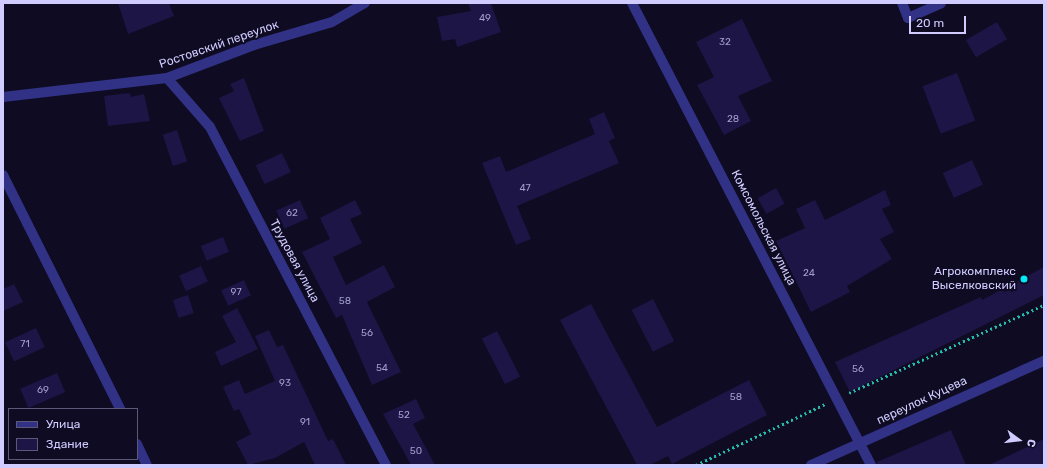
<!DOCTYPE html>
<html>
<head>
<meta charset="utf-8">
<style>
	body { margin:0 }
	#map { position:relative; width:1047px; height:468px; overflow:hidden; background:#0e0b22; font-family:Rubik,sans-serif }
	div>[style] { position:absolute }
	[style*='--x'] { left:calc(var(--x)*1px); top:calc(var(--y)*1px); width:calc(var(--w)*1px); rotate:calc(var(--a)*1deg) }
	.building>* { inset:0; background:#1d1545; transform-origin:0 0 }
	.path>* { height:2.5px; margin-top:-1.25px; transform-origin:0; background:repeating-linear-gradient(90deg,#22bdac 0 2px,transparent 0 5px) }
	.minor>* { height:10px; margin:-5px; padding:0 5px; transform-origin:5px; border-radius:5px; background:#313286 }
	.dots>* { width:11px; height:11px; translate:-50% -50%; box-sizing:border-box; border:2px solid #0e0b22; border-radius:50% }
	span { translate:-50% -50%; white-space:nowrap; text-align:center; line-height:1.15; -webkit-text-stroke:4px #0e0b22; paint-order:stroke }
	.number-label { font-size:10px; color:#a39ed0 }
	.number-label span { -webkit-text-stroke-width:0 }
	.street-label { font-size:12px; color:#d0ccff }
	.poi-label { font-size:12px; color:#d0ccff }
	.right { translate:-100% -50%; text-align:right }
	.frame { position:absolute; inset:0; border:4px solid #d0ccff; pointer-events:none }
	.legend { position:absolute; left:8px; top:408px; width:130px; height:52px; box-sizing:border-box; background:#0e0b22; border:1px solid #5c587a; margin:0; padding:5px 7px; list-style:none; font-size:12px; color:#d0ccff }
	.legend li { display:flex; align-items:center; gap:8px; height:20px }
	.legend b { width:20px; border:1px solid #5c587a }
	.north { position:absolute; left:999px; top:420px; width:40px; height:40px; -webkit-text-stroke:3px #0e0b22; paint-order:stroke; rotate:105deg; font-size:11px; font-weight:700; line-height:16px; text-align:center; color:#d0ccff }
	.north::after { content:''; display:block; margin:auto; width:14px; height:18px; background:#d0ccff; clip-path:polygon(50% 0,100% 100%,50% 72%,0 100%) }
	.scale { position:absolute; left:909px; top:16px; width:57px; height:18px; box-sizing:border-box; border:2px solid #d0ccff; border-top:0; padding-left:5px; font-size:12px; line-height:14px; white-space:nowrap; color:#d0ccff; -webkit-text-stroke:3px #0e0b22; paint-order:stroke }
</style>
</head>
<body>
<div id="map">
	<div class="building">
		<div style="clip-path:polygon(118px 3px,169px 3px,174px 16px,128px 34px)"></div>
		<div style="clip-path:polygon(468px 3px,491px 3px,501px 32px,457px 47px,455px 39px,442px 41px,437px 17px,471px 11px)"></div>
		<div style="clip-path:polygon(742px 19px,772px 81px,738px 96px,751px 121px,724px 135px,697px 85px,714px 77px,696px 42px)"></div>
		<div style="left:997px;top:22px;width:20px;height:36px;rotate:60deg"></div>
		<div style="left:957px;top:73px;width:51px;height:37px;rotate:69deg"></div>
		<div style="clip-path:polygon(244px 78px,264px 131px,240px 141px,219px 98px,234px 91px,230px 84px)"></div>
		<div style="clip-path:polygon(130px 93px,131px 97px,144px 94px,150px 121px,108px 126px,104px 96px)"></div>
		<div style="clip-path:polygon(604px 112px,615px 138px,609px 141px,619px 163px,517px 206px,531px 239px,516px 245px,482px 163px,500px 156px,506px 172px,595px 134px,589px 119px)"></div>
		<div style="left:177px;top:130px;width:33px;height:15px;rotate:72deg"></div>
		<div style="left:282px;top:153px;width:21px;height:29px;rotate:65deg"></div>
		<div style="left:972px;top:160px;width:27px;height:32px;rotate:66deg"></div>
		<div style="left:776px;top:188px;width:18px;height:21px;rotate:61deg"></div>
		<div style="clip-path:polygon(885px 190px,891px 205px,882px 209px,894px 232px,880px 239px,892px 259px,847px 286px,850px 292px,811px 312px,776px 241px,805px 228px,796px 209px,815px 200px,825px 220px)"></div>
		<div style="left:300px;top:200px;width:20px;height:26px;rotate:66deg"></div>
		<div style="clip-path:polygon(355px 200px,362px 214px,350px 219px,362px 243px,333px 257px,346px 285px,384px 265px,395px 287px,367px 302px,401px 372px,372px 385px,342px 315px,336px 318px,302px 252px,330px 239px,320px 218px)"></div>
		<div style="left:223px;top:237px;width:16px;height:24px;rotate:68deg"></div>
		<div style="left:201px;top:266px;width:17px;height:24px;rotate:66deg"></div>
		<div style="clip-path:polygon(1044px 267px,1044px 295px,850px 392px,835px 362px,981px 297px,982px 300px)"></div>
		<div style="left:244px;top:280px;width:17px;height:25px;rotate:66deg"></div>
		<div style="clip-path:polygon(14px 284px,23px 302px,3px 311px,3px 289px)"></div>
		<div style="left:188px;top:295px;width:19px;height:16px;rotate:72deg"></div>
		<div style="left:653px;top:299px;width:47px;height:24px;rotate:63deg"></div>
		<div style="clip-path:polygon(591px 304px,657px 427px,749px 380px,767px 415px,672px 464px,668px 456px,650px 465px,637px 465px,560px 320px)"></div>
		<div style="clip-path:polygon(237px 308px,258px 349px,221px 366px,215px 352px,236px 342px,222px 316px)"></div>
		<div style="left:36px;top:328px;width:21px;height:34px;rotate:65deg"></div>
		<div style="clip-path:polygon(269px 330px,277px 347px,283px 345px,328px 441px,333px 439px,346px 465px,315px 465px,304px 442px,275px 458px,248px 465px,236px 442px,251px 434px,239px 409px,234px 411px,223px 387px,239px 380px,245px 394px,275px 381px,255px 336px)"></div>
		<div style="left:497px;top:331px;width:51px;height:17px;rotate:63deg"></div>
		<div style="left:57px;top:373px;width:21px;height:40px;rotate:67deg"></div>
		<div style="clip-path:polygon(416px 399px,425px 418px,413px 424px,435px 465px,411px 465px,383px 414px)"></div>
		<div style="clip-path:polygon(951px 430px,966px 465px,877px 465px,877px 462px)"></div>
		<div style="clip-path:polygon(1044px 439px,1044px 465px,989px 465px)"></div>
	</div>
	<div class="path">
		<div style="--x:849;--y:393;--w:214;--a:-24.3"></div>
		<div style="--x:696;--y:465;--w:143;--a:-25.3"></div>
	</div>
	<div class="minor">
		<div style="--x:632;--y:3;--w:520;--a:62.65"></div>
		<div style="--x:902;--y:3;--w:16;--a:68"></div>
		<div style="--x:908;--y:18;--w:36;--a:-24"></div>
		<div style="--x:167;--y:78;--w:65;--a:48.7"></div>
		<div style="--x:210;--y:127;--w:381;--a:62.5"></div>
		<div style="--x:3;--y:97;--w:165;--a:-6.6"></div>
		<div style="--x:167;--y:78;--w:93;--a:-20.8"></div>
		<div style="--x:254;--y:45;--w:81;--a:-16.4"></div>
		<div style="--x:332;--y:22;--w:38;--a:-30"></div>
		<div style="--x:3;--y:175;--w:262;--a:63.4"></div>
		<div style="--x:137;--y:444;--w:23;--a:65"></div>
		<div style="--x:811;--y:465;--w:255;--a:-24.1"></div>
	</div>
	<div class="dots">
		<div style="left:1024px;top:279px;background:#00ebf7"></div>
	</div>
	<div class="number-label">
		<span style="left:485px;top:19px">49</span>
		<span style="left:725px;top:43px">32</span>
		<span style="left:733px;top:120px">28</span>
		<span style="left:525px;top:189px">47</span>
		<span style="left:292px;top:214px">62</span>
		<span style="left:809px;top:274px">24</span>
		<span style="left:236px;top:293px">97</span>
		<span style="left:345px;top:302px">58</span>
		<span style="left:367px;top:334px">56</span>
		<span style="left:25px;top:345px">71</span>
		<span style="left:382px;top:369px">54</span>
		<span style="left:858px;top:370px">56</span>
		<span style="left:285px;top:384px">93</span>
		<span style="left:43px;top:391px">69</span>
		<span style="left:736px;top:398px">58</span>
		<span style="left:404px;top:416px">52</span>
		<span style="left:305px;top:423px">91</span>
		<span style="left:416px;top:452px">50</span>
	</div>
	<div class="street-label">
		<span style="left:219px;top:45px;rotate:-19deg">Ростовский переулок</span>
		<span style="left:763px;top:228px;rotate:63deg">Комсомольская улица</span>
		<span style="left:294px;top:261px;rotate:62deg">Трудовая улица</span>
		<span style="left:922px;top:401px;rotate:-25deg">переулок Куцева</span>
	</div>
	<div class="poi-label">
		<span class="right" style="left:1016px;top:279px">Агрокомплекс<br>Выселковский</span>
	</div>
	<div class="frame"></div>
	<ul class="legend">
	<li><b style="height:5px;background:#313286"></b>Улица</li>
	<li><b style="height:11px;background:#1d1545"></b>Здание</li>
	</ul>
	<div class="north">С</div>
	<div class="scale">20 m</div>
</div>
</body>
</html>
